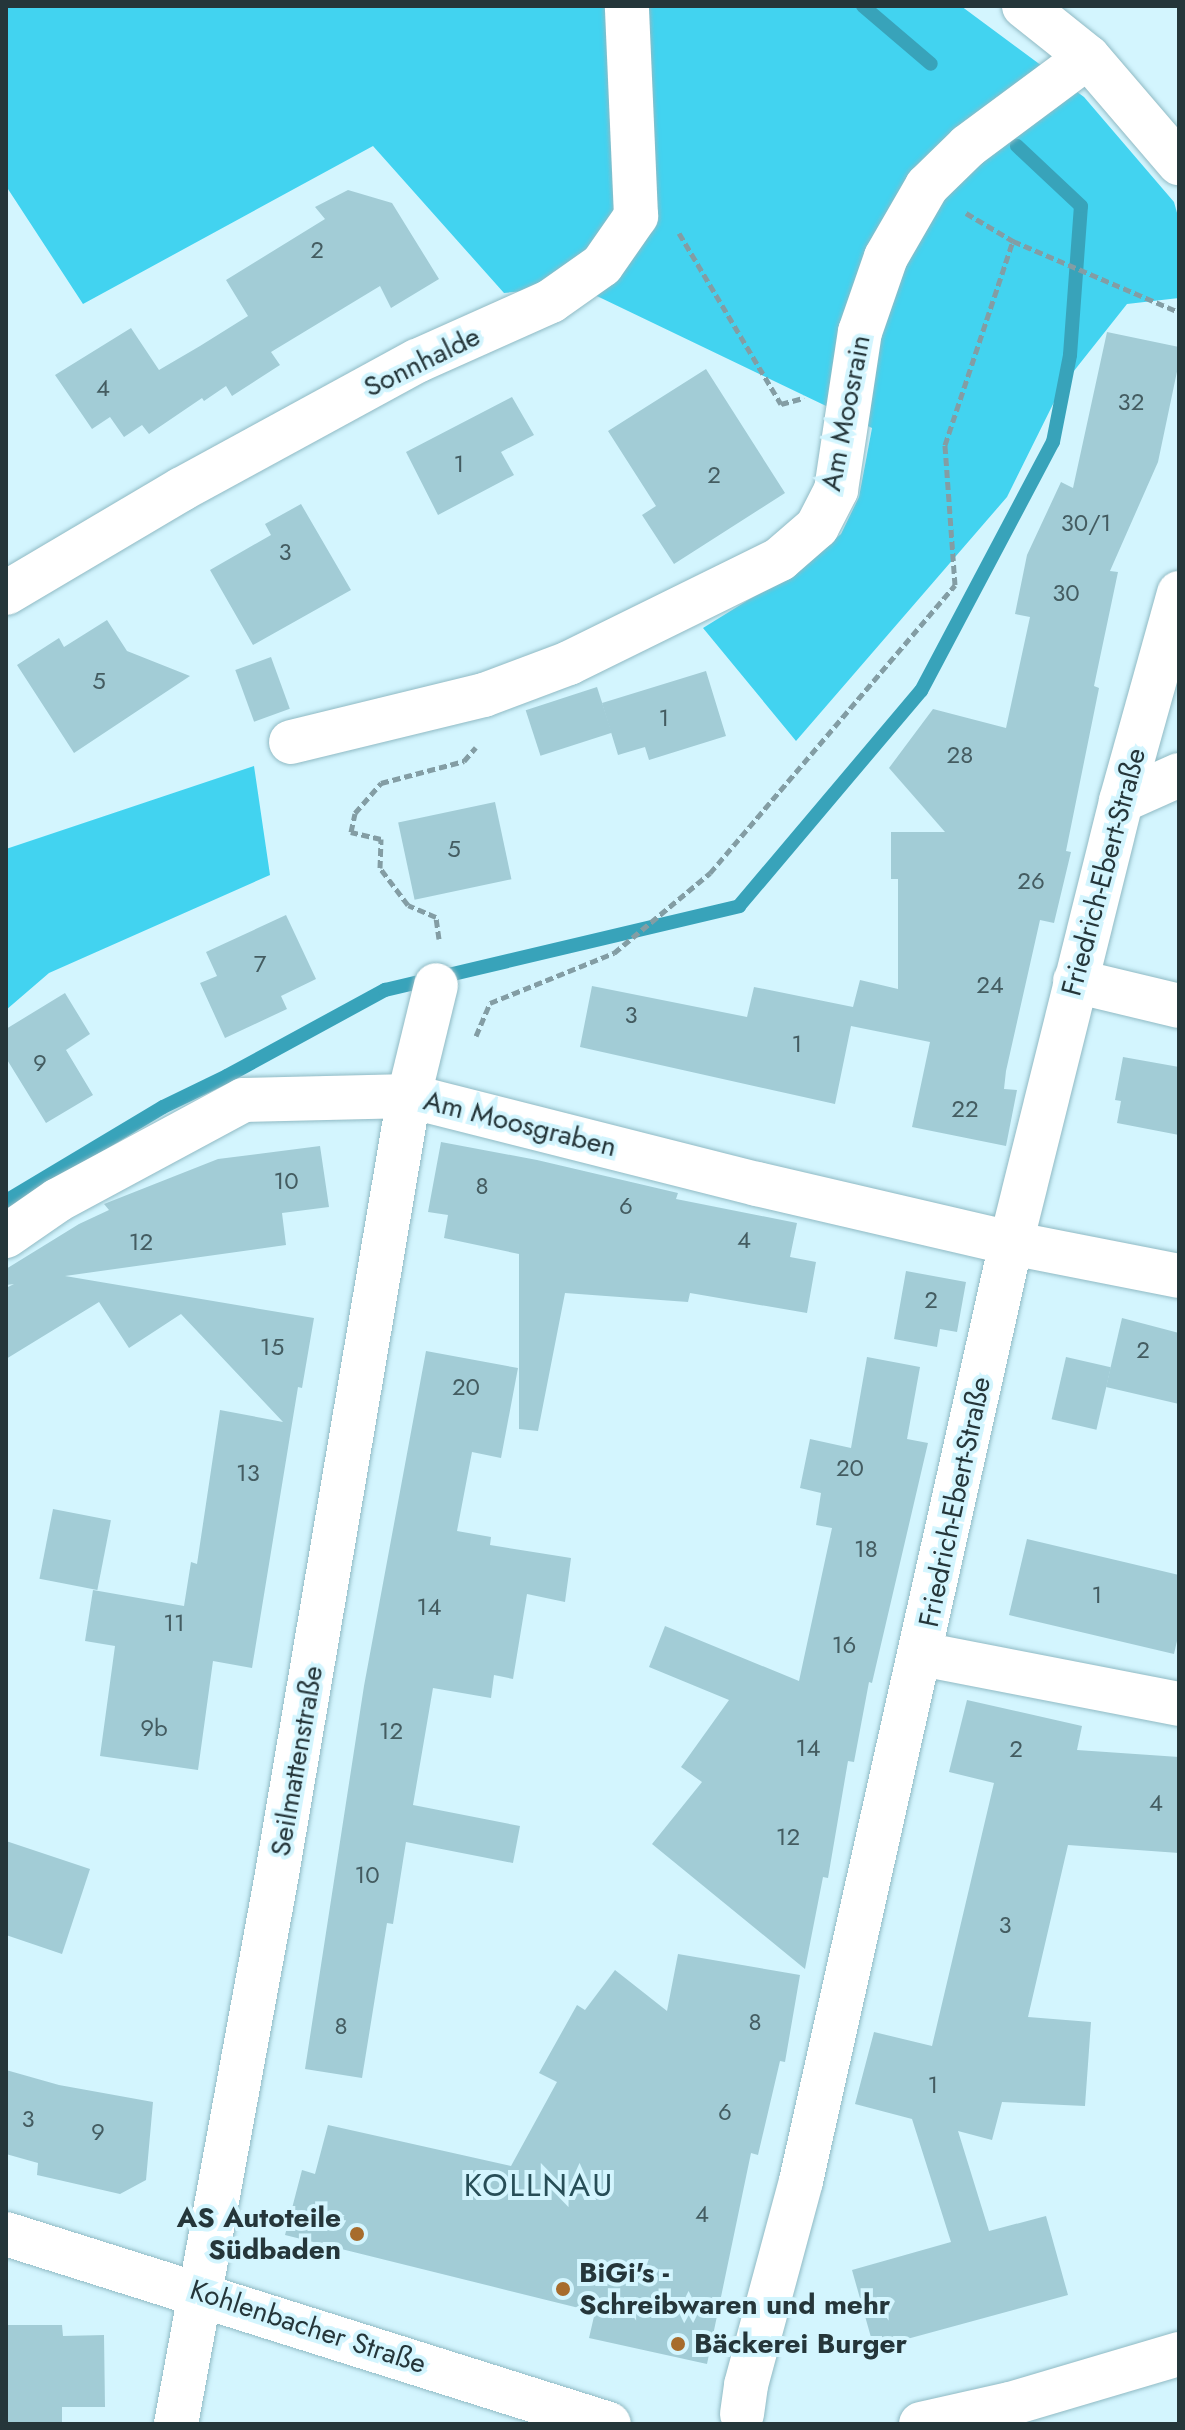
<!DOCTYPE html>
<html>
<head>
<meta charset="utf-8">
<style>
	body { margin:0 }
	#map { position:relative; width:1185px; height:2430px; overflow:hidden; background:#d3f5fe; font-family:Jost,sans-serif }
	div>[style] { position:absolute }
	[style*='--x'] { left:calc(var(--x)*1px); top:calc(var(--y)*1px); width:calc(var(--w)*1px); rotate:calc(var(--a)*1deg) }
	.forest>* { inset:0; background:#42d3f0 }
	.stream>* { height:14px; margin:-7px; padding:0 7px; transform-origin:7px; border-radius:7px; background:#38a3ba }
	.building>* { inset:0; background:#a2ccd6; transform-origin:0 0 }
	.path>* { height:5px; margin-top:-2.5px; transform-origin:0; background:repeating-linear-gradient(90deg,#839da4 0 8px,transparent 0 12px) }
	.roads { filter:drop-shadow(0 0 2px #90bac4) drop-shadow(0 0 2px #90bac4) }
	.minor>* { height:44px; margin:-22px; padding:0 22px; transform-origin:22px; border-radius:22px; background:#fff }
	.dots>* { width:22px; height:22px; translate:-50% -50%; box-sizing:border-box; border:4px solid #d3f5fe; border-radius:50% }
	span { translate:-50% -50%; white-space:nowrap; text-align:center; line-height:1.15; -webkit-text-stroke:8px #d3f5fe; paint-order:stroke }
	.number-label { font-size:24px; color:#445c61 }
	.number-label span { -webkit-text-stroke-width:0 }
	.street-label { font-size:28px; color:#25363a }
	.poi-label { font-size:28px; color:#25363a; font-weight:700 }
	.right { translate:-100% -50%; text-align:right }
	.left { translate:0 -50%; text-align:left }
	.quarter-label { font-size:32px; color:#274e57; letter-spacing:2px }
	.frame { position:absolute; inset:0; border:8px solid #25363a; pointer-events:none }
</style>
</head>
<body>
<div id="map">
	<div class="forest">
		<div style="clip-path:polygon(6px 6px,961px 6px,1084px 97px,1174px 202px,1179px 220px,1179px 298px,1127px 304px,1062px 386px,1007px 497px,796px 741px,703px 628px,803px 566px,841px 534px,859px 497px,872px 428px,576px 286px,504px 293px,373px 146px,83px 304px,6px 186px)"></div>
		<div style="clip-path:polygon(254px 766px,270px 875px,49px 973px,6px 1010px,6px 849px)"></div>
	</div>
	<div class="stream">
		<div style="--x:863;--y:6;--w:89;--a:40.5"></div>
		<div style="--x:6;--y:1201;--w:183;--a:-30.9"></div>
		<div style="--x:163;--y:1107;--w:71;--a:-25.8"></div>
		<div style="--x:227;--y:1076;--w:180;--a:-28.6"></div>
		<div style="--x:385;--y:990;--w:364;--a:-13.3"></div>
		<div style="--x:739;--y:906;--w:282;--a:-49.8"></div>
		<div style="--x:921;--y:691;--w:282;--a:-62.1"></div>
		<div style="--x:1053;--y:442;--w:89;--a:-78.9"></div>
		<div style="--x:1070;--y:355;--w:149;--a:-85.8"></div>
		<div style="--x:1081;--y:206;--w:88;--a:-136.8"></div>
	</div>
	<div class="building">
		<div style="clip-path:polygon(348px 190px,392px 203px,439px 279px,391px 308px,380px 286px,271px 352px,280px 365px,232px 396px,226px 386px,204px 401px,202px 398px,149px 434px,142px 425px,124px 437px,110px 417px,92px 429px,55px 375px,131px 328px,159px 370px,200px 346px,248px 316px,226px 280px,325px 219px,315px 207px)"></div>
		<div style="clip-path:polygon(1107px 332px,1179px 347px,1179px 362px,1158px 462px,1110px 571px,1118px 572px,1094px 686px,1099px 688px,1066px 851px,1071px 852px,1054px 923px,1040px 920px,1006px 1071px,1004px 1089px,1017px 1090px,1006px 1146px,912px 1127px,930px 1042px,851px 1026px,835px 1104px,580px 1047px,592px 986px,747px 1017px,754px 987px,853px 1007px,860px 980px,898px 989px,898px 879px,891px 879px,891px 832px,945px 832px,889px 768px,933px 709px,1006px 728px,1030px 617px,1015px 614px,1027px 555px,1061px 482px,1073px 488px)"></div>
		<div style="clip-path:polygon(706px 369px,785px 493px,674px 564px,642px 515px,656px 506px,608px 431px)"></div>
		<div style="clip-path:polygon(512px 397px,534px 435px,501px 452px,514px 475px,438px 515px,406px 452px)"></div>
		<div style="clip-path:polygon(301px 504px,351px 590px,253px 645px,210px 570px,271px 535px,265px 524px)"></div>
		<div style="clip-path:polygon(107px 620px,127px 651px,190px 676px,74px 753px,17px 665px,59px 638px,64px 647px)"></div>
		<div style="left:271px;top:657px;width:55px;height:38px;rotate:70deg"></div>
		<div style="clip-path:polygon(706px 671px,726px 736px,649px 760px,645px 747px,618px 755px,602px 703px)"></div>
		<div style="left:597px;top:687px;width:48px;height:75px;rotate:72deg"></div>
		<div style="left:495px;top:802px;width:79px;height:99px;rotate:78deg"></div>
		<div style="clip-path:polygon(286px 915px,316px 979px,281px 996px,287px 1009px,225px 1038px,200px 983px,217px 976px,206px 952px)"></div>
		<div style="clip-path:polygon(65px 993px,90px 1034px,66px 1050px,93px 1095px,46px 1123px,6px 1058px,6px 1029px)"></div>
		<div style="clip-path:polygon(1123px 1057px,1179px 1067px,1179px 1135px,1117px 1123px,1121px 1101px,1115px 1100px)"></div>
		<div style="clip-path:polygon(441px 1142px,537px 1160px,678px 1193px,676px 1199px,797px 1223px,790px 1257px,816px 1262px,807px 1313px,690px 1293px,688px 1302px,565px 1293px,538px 1431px,519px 1429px,519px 1254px,444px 1238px,448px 1215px,428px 1212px)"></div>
		<div style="clip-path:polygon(320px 1146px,329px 1207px,282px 1213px,286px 1245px,65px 1276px,314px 1318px,302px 1388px,298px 1387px,252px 1668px,213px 1661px,198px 1770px,100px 1756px,115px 1646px,85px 1641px,93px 1590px,184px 1606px,191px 1562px,197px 1564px,220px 1410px,283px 1422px,181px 1314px,129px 1348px,99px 1302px,6px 1359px,6px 1288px,14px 1284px,6px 1285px,6px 1269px,79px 1224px,109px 1210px,104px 1204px,218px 1159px)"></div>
		<div style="clip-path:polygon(906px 1271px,966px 1282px,957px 1332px,940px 1329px,937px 1347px,894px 1339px)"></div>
		<div style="clip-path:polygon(1122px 1318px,1179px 1333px,1179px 1404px,1106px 1387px)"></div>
		<div style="clip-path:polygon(426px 1351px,518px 1368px,501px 1458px,472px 1452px,457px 1531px,491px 1537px,490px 1545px,571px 1558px,565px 1602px,527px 1594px,513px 1679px,494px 1675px,491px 1698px,433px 1688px,413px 1805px,520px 1826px,513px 1863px,406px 1842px,393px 1924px,387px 1923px,362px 2078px,305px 2069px,364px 1686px)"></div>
		<div style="clip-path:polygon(867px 1357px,920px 1367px,907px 1439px,928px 1443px,872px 1683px,869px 1682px,854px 1762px,848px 1761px,828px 1878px,823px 1877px,805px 1969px,652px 1844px,702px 1782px,681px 1767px,729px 1700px,649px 1667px,665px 1626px,799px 1681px,832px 1528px,816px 1525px,821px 1493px,800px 1488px,810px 1439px,851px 1448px)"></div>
		<div style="left:1066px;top:1357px;width:46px;height:64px;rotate:13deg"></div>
		<div style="left:53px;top:1509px;width:59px;height:71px;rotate:11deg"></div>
		<div style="clip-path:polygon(1027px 1539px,1179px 1575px,1179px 1632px,1174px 1654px,1009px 1615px)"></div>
		<div style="clip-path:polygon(967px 1700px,1082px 1726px,1077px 1750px,1179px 1757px,1179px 1853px,1068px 1845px,1028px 2017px,1091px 2022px,1085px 2106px,1002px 2102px,992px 2140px,958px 2131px,989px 2231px,1046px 2216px,1068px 2295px,874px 2348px,852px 2270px,951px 2242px,912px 2119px,855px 2104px,874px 2032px,932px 2046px,994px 1783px,949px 1772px)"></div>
		<div style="clip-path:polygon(6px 1841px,90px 1869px,62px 1954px,6px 1935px)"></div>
		<div style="clip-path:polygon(678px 1954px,800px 1975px,785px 2062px,780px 2061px,758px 2155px,751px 2153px,707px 2364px,589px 2338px,595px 2312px,285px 2235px,302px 2170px,315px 2174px,328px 2125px,511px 2166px,557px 2082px,539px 2073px,577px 2005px,585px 2010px,615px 1970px,667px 2011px)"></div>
		<div style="clip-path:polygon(6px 2070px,59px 2085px,153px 2102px,146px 2180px,120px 2194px,37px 2175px,38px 2163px,6px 2154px)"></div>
		<div style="clip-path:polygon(6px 2325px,62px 2325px,63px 2336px,104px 2335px,105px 2407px,62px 2407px,62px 2424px,6px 2424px)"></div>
	</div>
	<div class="path">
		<div style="--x:966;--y:213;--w:55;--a:30.8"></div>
		<div style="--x:1013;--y:241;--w:181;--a:23.2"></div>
		<div style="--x:679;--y:233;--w:199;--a:59.2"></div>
		<div style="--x:781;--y:404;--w:24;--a:-15"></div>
		<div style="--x:439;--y:939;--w:22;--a:-98"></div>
		<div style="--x:436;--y:917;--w:30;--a:-157"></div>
		<div style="--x:408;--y:905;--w:46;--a:-127.1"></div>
		<div style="--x:380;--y:868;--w:29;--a:-88"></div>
		<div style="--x:381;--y:839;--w:31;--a:-167"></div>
		<div style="--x:351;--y:832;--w:19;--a:-78"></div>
		<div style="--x:355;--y:813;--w:40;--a:-49"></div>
		<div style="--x:381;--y:783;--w:86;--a:-14.8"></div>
		<div style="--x:464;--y:761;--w:18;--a:-49"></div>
		<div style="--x:476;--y:1036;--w:36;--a:-67"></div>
		<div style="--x:490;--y:1003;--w:134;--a:-22"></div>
		<div style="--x:614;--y:953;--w:125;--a:-39.8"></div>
		<div style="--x:710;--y:873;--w:378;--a:-49.6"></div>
		<div style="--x:955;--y:585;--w:140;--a:-94.1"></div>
		<div style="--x:945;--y:445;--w:215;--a:-71.6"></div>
	</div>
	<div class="roads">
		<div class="minor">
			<div style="--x:1024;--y:6;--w:82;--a:38.6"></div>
			<div style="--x:1088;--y:57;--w:140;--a:49.4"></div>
			<div style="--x:6;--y:593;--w:204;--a:-30.6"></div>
			<div style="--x:182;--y:489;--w:268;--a:-28.6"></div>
			<div style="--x:417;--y:361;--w:147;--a:-24.1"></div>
			<div style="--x:551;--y:301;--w:62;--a:-35.2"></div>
			<div style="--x:602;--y:265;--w:60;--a:-55.2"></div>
			<div style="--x:636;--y:216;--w:210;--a:-92.5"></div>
			<div style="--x:291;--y:742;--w:199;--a:-13.7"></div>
			<div style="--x:484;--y:695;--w:91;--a:-20.6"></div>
			<div style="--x:569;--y:663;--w:235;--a:-26.2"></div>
			<div style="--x:780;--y:559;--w:49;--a:-40.9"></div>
			<div style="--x:817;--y:527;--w:42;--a:-62.8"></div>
			<div style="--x:836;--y:490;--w:160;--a:-81.4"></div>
			<div style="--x:860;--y:332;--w:79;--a:-70.9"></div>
			<div style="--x:886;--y:257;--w:82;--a:-60"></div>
			<div style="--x:927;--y:186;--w:57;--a:-44.3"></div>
			<div style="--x:968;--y:146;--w:149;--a:-36.6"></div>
			<div style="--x:1121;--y:801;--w:64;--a:-24.1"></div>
			<div style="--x:1075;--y:981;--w:107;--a:13.5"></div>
			<div style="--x:6;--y:1236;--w:63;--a:-34.7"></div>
			<div style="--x:58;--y:1200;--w:211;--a:-28.3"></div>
			<div style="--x:244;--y:1100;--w:165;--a:-1.4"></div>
			<div style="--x:409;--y:1096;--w:359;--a:14.2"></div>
			<div style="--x:757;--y:1184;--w:261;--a:13.1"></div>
			<div style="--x:1011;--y:1243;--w:171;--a:11.1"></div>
			<div style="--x:922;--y:1654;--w:262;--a:11"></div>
			<div style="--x:6;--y:2234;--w:632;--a:17.49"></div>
			<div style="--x:742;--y:2414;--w:29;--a:-82"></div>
			<div style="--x:746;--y:2385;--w:211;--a:-74.9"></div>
			<div style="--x:801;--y:2181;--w:961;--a:-77.38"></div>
			<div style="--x:1011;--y:1243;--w:455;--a:-76"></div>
			<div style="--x:1121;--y:801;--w:216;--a:-74.4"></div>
			<div style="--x:176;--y:2424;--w:559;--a:-79.59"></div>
			<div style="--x:277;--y:1874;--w:789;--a:-80.37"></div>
			<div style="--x:409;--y:1096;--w:114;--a:-76.3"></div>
			<div style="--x:921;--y:2424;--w:91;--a:-12.7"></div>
			<div style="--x:1010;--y:2404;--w:176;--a:-16.5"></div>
		</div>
	</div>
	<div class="dots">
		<div style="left:357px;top:2234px;background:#a76c2d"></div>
		<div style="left:563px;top:2289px;background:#a76c2d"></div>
		<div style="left:678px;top:2344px;background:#a76c2d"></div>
	</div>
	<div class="number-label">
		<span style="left:317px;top:250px">2</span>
		<span style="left:103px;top:388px">4</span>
		<span style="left:1131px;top:402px">32</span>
		<span style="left:459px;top:464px">1</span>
		<span style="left:714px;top:475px">2</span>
		<span style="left:1086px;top:523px">30/1</span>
		<span style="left:285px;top:552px">3</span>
		<span style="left:1066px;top:593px">30</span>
		<span style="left:99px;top:681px">5</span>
		<span style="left:664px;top:718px">1</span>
		<span style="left:960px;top:755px">28</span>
		<span style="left:454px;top:849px">5</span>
		<span style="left:1031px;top:881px">26</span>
		<span style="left:260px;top:964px">7</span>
		<span style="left:990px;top:985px">24</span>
		<span style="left:631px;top:1015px">3</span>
		<span style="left:797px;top:1044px">1</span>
		<span style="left:40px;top:1063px">9</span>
		<span style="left:965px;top:1109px">22</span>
		<span style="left:286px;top:1181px">10</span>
		<span style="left:482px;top:1186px">8</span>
		<span style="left:626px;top:1206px">6</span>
		<span style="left:744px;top:1240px">4</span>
		<span style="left:141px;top:1242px">12</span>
		<span style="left:931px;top:1300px">2</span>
		<span style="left:272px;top:1347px">15</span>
		<span style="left:1143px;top:1350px">2</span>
		<span style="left:466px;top:1387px">20</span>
		<span style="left:850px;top:1468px">20</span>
		<span style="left:248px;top:1473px">13</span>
		<span style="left:866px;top:1549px">18</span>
		<span style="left:1097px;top:1595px">1</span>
		<span style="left:429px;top:1607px">14</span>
		<span style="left:174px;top:1623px">11</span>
		<span style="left:844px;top:1645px">16</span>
		<span style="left:154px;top:1728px">9b</span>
		<span style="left:391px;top:1731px">12</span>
		<span style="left:808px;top:1748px">14</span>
		<span style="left:1016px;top:1749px">2</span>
		<span style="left:1156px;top:1803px">4</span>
		<span style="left:788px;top:1837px">12</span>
		<span style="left:367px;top:1875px">10</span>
		<span style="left:1005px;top:1925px">3</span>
		<span style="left:755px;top:2022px">8</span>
		<span style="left:341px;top:2026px">8</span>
		<span style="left:933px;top:2085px">1</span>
		<span style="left:725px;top:2112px">6</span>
		<span style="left:28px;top:2119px">3</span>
		<span style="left:98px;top:2132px">9</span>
		<span style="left:702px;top:2214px">4</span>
	</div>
	<div class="street-label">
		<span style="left:422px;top:362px;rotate:-26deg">Sonnhalde</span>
		<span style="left:846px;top:413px;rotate:-79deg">Am Moosrain</span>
		<span style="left:1104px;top:872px;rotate:-75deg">Friedrich-Ebert-Straße</span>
		<span style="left:520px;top:1124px;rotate:14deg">Am Moosgraben</span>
		<span style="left:955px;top:1502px;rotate:-78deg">Friedrich-Ebert-Straße</span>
		<span style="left:297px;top:1761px;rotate:-80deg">Seilmattenstraße</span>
		<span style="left:308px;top:2327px;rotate:18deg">Kohlenbacher Straße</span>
	</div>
	<div class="poi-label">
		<span class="right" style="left:341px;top:2234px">AS Autoteile<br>Südbaden</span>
		<span class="left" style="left:579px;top:2289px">BiGi's -<br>Schreibwaren und mehr</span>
		<span class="left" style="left:694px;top:2344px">Bäckerei Burger</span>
	</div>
	<div class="quarter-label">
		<span style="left:539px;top:2185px">KOLLNAU</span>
	</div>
	<div class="frame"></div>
</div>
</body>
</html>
